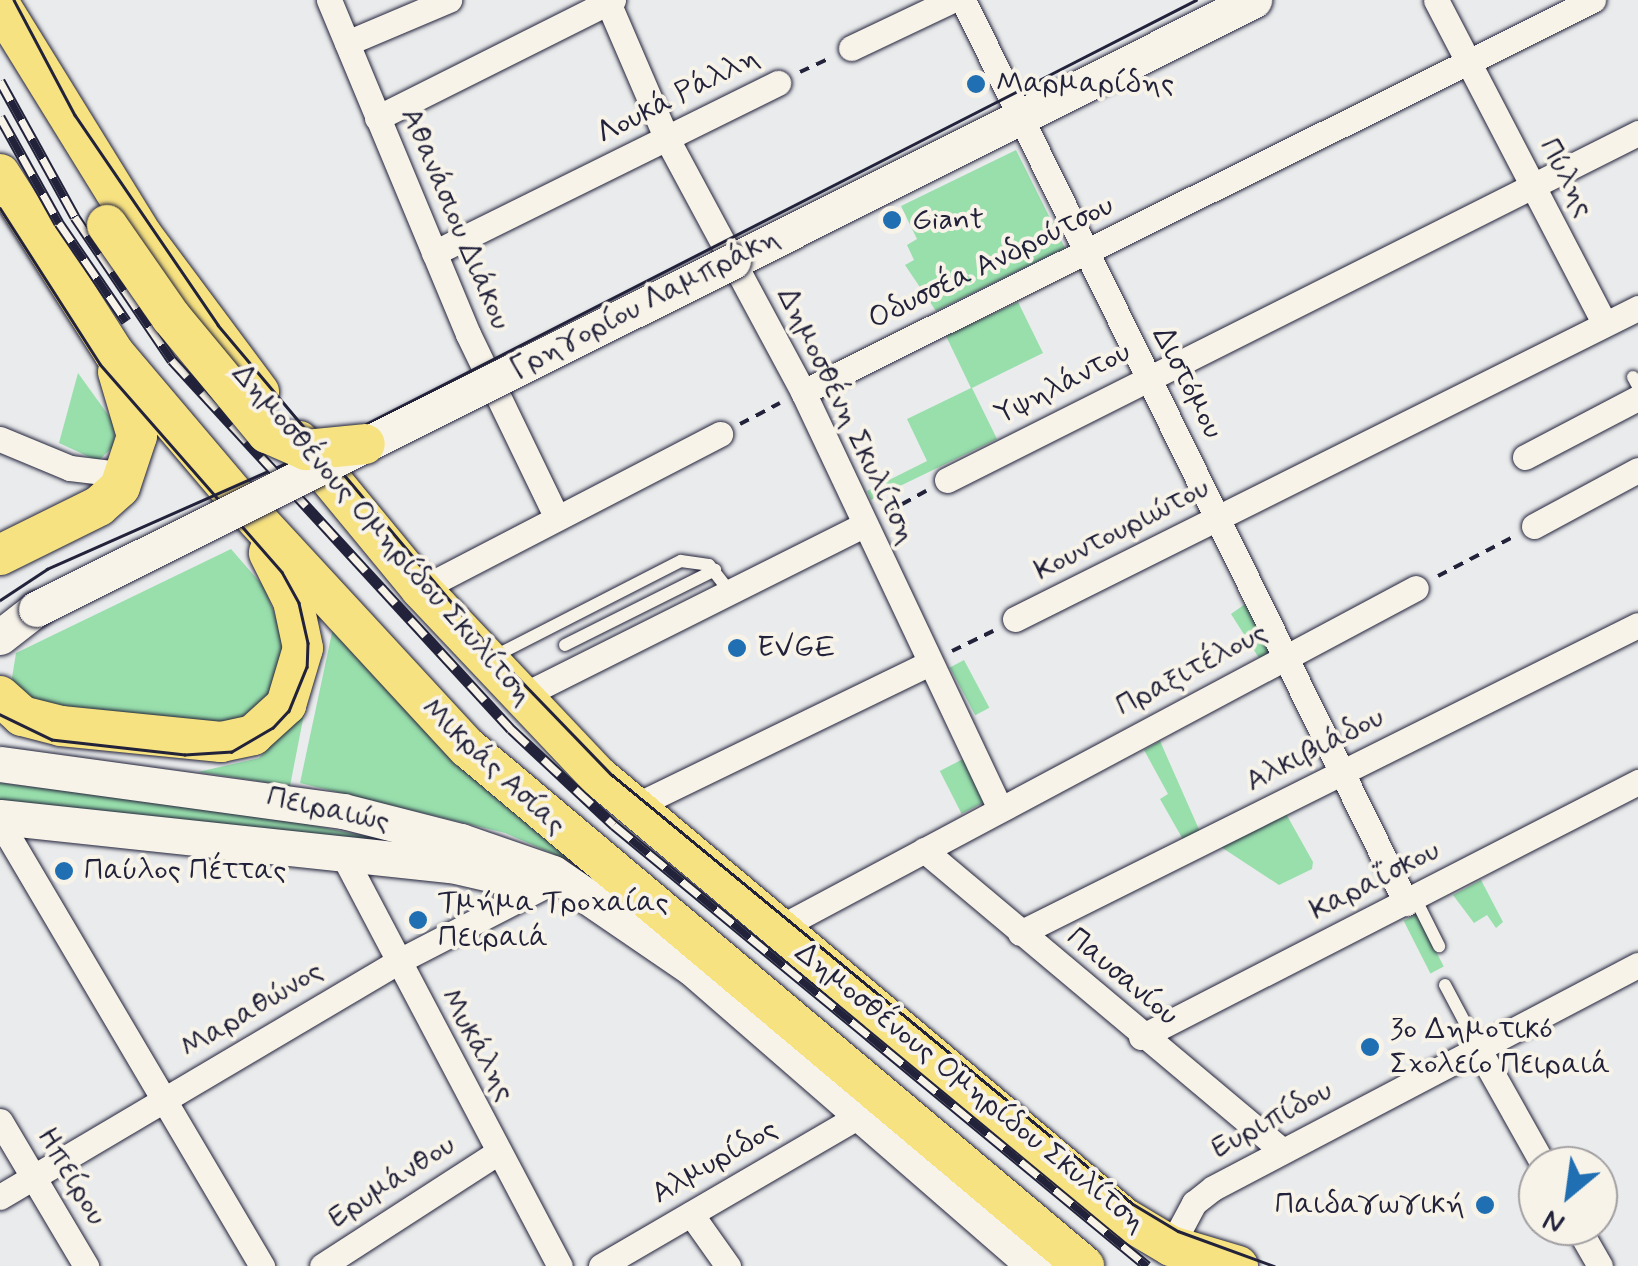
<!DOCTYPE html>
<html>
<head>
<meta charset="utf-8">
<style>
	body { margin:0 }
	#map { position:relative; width:1638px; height:1266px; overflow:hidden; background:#e9ebec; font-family:Mynerve,sans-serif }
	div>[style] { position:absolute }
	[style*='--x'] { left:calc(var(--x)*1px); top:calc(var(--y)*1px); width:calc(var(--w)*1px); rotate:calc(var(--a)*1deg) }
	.green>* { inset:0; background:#98dfac; transform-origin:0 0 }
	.path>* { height:4px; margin-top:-2px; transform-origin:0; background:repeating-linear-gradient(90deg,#22223b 0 10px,transparent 0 18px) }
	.roads { filter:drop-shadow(0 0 2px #22223b) drop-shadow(0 0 2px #22223b) }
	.lane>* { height:12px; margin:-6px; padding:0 6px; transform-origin:6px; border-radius:6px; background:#f7f3e8 }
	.street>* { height:25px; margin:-12.5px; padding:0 12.5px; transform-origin:12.5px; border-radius:12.5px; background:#f7f3e8 }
	.secondary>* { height:35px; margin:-17.5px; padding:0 17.5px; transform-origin:17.5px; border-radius:17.5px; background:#f7f3e8 }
	.primary>* { height:40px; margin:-20px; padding:0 20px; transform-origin:20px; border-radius:20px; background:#f7e281 }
	.tram>* { height:2.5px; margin:-1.25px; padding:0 1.25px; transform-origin:1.25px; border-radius:1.25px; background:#22223b }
	.rail>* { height:11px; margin-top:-5.5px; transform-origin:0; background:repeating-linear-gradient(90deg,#f7f3e8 0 22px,#22223b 0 44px); box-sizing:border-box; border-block:2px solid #22223b }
	.bridges { filter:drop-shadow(0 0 2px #22223b) drop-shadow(0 0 2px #22223b) }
	.secondary-bridge>* { height:35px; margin:-17.5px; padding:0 17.5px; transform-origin:17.5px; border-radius:17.5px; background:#f7f3e8 }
	.primary-bridge>* { height:40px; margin:-20px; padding:0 20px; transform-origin:20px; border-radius:20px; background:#f7e281 }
	.dots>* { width:28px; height:28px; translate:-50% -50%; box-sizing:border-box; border:5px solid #f7f3e8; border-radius:50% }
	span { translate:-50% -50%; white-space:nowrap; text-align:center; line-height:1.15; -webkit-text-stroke:8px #f7f3e8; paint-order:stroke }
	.poi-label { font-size:30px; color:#22223b }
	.left { translate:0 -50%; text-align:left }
	.right { translate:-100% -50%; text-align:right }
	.street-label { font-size:30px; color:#22223b }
	.north { position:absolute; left:1518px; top:1146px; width:100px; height:100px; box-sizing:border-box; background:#f7f3e8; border:2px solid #a29fa3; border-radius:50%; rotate:209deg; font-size:28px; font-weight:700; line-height:40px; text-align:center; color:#22223b }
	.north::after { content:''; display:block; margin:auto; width:35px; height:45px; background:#1f6fb2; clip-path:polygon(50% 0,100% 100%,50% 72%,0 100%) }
</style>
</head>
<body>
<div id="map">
	<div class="green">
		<div style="clip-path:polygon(1016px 150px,1065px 248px,936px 311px,905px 265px,914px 260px,907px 245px,917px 239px,901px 206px)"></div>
		<div style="clip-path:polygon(1018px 302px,1043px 353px,972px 388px,997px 439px,871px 500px,867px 491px,927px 461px,907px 419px,971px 388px,946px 336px)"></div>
		<div style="clip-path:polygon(78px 373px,114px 423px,115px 445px,98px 461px,59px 443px)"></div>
		<div style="clip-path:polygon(231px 549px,264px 587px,286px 643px,274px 694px,233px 725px,55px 713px,17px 692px,12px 678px,16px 653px)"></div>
		<div style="clip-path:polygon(1245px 604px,1271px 652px,1259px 658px,1231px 614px)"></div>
		<div style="clip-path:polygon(333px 628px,597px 873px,505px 833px,300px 783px)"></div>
		<div style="left:964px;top:660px;width:54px;height:16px;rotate:62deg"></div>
		<div style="clip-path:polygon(305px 709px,290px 786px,198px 772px,259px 758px)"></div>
		<div style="clip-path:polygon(1160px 741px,1201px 834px,1185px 843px,1160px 799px,1168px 794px,1144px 750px)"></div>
		<div style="left:971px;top:755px;width:48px;height:35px;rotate:63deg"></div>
		<div style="clip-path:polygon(0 783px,247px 812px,375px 838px,377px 845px,0 802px)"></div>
		<div style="clip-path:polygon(1285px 812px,1313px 862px,1312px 869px,1279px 885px,1221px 847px)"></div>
		<div style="clip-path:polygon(1481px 880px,1503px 922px,1496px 928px,1487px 915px,1474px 923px,1453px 895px)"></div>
		<div style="left:1417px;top:914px;width:59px;height:15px;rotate:63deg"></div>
	</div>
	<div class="path">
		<div style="--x:800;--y:72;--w:35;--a:-25"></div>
		<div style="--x:740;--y:424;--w:45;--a:-27.7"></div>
		<div style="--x:886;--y:513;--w:46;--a:-28.8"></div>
		<div style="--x:1438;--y:576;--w:85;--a:-27.5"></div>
		<div style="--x:952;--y:651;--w:46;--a:-26"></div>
	</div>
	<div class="roads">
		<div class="lane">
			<div style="--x:1633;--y:377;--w:10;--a:61"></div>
			<div style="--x:565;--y:645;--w:168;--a:-26.6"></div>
			<div style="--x:493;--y:657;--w:211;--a:-27.1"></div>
			<div style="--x:681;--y:561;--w:28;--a:8"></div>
			<div style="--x:709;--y:565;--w:33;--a:52"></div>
			<div style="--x:1415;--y:898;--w:54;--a:63.4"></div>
			<div style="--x:1445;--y:985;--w:72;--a:62"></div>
		</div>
		<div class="street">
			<div style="--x:329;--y:0;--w:362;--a:67.4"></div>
			<div style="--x:468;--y:334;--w:200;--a:64.2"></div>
			<div style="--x:607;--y:0;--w:151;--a:66.7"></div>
			<div style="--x:667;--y:139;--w:287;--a:61.7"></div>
			<div style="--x:803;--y:392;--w:460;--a:64.7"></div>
			<div style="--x:963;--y:0;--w:1006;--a:63.87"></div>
			<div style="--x:1436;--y:0;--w:365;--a:62.5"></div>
			<div style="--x:347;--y:43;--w:111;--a:-22.9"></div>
			<div style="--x:851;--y:48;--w:112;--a:-25.4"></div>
			<div style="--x:377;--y:118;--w:264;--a:-26.6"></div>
			<div style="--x:434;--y:253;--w:384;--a:-26.3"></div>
			<div style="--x:803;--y:392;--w:882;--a:-26.39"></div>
			<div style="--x:0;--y:439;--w:76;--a:22.5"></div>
			<div style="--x:70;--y:468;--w:57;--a:7"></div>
			<div style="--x:1525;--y:457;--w:127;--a:-27.6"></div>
			<div style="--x:947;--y:480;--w:773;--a:-26.66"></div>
			<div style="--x:1534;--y:526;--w:118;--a:-28.3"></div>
			<div style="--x:421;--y:589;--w:337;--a:-27.4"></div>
			<div style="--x:1015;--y:619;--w:696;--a:-26.53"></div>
			<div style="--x:520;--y:697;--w:385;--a:-26.6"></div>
			<div style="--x:633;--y:807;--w:328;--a:-25.9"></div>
			<div style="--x:0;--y:822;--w:516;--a:59.46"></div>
			<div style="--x:924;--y:850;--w:466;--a:40"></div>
			<div style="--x:342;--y:853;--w:467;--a:62.2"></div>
			<div style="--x:777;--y:929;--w:724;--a:-28.09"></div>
			<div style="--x:1020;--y:933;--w:690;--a:-26.49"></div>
			<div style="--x:1141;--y:1037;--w:559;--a:-27.16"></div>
			<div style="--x:1479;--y:1050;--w:133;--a:60.7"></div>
			<div style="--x:0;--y:1121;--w:169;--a:59.3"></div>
			<div style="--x:0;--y:1197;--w:459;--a:-30.6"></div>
			<div style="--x:395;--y:963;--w:165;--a:-27.3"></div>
			<div style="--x:691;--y:1214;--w:64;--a:54.6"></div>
			<div style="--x:1577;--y:1226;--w:46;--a:60.1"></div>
			<div style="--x:1171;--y:1246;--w:49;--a:-61.9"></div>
			<div style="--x:1194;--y:1203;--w:24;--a:-38"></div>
			<div style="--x:1213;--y:1188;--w:480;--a:-27.7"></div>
			<div style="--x:322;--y:1266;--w:210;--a:-32.9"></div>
			<div style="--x:601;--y:1266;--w:302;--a:-30.2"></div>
		</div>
		<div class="secondary">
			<div style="--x:733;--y:261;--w:583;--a:-26.61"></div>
			<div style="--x:0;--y:637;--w:46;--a:-37.9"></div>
			<div style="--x:0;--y:764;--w:346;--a:7.8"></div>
			<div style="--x:343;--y:811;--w:122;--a:14.3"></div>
			<div style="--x:461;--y:841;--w:97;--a:19.2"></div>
			<div style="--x:553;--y:873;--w:168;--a:34.4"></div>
			<div style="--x:692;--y:968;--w:454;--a:41"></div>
			<div style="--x:0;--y:817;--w:454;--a:6.1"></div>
			<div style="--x:451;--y:865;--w:68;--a:12.8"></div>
		</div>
		<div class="primary">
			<div style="--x:0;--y:5;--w:270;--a:58.3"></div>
			<div style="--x:142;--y:235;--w:196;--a:53.3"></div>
			<div style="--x:0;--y:174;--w:212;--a:57.5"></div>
			<div style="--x:114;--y:353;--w:189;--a:49.7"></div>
			<div style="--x:236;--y:497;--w:342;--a:47.3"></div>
			<div style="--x:468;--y:748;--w:805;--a:40.06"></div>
			<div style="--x:299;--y:441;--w:192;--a:50.5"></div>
			<div style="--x:421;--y:589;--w:259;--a:46.6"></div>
			<div style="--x:599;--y:777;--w:686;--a:40.03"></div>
			<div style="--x:1124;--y:1218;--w:55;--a:30.8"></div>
			<div style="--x:1171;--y:1246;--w:70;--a:16.6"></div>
			<div style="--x:0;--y:555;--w:110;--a:-26.3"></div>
			<div style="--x:99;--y:506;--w:28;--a:-42"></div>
			<div style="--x:120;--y:487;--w:54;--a:-71.6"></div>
			<div style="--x:137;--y:436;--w:67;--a:-106.5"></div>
			<div style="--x:0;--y:696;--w:30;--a:42"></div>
			<div style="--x:22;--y:716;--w:40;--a:14.4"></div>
			<div style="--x:61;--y:726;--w:161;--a:5.7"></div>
			<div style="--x:221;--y:742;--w:33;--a:-12"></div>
			<div style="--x:253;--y:735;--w:45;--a:-42.3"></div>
			<div style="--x:286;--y:705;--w:59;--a:-73.4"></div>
			<div style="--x:303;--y:648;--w:48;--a:-102"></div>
			<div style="--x:293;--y:601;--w:54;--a:-116.6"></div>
		</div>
	</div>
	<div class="tram">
		<div style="--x:14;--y:0;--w:130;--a:62.1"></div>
		<div style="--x:75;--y:115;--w:254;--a:55.7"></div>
		<div style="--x:218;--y:325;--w:431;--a:49.9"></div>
		<div style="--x:496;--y:655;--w:165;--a:46"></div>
		<div style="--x:611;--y:774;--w:676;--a:39.48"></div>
		<div style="--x:1133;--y:1204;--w:52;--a:31"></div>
		<div style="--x:1178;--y:1231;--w:102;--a:20"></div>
		<div style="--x:0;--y:208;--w:185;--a:57.3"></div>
		<div style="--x:100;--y:364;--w:276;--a:48.8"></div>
		<div style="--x:282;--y:572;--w:35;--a:61"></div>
		<div style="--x:299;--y:603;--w:41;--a:77.3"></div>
		<div style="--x:308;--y:643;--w:24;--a:92"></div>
		<div style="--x:307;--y:667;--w:48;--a:112.2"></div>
		<div style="--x:289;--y:711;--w:23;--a:133"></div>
		<div style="--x:273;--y:728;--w:48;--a:149.7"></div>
		<div style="--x:232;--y:752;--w:47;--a:176.3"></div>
		<div style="--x:185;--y:755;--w:134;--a:-173.6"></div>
		<div style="--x:52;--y:740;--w:58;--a:-154.3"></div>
		<div style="--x:0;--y:600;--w:56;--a:-33.4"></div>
		<div style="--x:47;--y:569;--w:293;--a:-23.9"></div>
		<div style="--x:315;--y:450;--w:989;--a:-27.06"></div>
	</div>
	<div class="rail">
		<div style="--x:0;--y:81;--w:155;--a:61.1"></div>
		<div style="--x:75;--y:217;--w:173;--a:55.9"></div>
		<div style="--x:172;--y:360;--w:501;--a:47.43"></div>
		<div style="--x:511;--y:729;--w:141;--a:43"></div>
		<div style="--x:614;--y:825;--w:692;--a:39.6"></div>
		<div style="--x:0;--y:117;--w:121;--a:60.9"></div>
		<div style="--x:59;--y:223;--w:119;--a:55.6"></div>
	</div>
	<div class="bridges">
		<div class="secondary-bridge">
			<div style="--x:36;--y:609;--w:779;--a:-26.53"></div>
		</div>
		<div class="primary-bridge">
			<div style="--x:107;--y:225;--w:112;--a:55.2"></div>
			<div style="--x:171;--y:317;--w:151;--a:50.4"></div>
			<div style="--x:267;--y:433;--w:43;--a:23.6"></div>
			<div style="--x:306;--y:450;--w:59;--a:-5.8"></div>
		</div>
	</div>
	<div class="dots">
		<div style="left:976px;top:84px;background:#1f6fb2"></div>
		<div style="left:892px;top:220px;background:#1f6fb2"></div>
		<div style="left:737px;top:648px;background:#1f6fb2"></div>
		<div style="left:64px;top:871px;background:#1f6fb2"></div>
		<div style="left:418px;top:920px;background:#1f6fb2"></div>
		<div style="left:1370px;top:1047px;background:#1f6fb2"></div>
		<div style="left:1485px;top:1205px;background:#1f6fb2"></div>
	</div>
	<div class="poi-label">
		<span class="left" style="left:996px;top:84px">Μαρμαρίδης</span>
		<span class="left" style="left:912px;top:220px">Giant</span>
		<span class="left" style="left:757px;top:648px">EVGE</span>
		<span class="left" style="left:84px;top:871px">Παύλος Πέττας</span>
		<span class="left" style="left:438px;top:920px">Τμήμα Τροχαίας<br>Πειραιά</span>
		<span class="left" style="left:1390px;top:1047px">3ο Δημοτικό<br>Σχολείο Πειραιά</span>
		<span class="right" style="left:1465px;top:1205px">Παιδαγωγική</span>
	</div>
	<div class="street-label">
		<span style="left:678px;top:96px;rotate:-27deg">Λουκά Ράλλη</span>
		<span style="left:1566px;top:178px;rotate:62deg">Πύλης</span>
		<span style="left:455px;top:219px;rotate:67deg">Αθανάσιου Διάκου</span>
		<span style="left:991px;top:263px;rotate:-26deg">Οδυσσέα Ανδρούτσου</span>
		<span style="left:645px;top:304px;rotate:-27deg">Γρηγορίου Λαμπράκη</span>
		<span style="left:1187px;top:383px;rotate:63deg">Διστόμου</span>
		<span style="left:1063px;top:384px;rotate:-27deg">Υψηλάντου</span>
		<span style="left:846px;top:416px;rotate:64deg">Δημοσθένη Σκυλίτση</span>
		<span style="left:1122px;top:530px;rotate:-27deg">Κουντουριώτου</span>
		<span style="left:382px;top:535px;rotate:49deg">Δημοσθένους Ομηρίδου Σκυλίτση</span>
		<span style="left:1192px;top:670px;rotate:-28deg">Πραξιτέλους</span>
		<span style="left:1315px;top:750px;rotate:-27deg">Αλκιβιάδου</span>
		<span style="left:493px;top:767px;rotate:43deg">Μικράς Ασίας</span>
		<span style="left:328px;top:810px;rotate:12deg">Πειραιώς</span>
		<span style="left:1375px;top:881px;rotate:-27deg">Καραΐσκου</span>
		<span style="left:1122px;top:977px;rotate:40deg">Παυσανίου</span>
		<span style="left:252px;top:1010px;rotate:-31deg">Μαραθώνος</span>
		<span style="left:477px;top:1045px;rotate:61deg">Μυκάλης</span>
		<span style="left:970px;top:1088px;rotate:39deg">Δημοσθένους Ομηρίδου Σκυλίτση</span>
		<span style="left:1272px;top:1120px;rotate:-28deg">Ευριπίδου</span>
		<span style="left:715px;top:1162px;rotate:-30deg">Αλμυρίδος</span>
		<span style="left:71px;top:1177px;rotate:59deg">Ηπείρου</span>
		<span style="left:392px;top:1182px;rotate:-33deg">Ερυμάνθου</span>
	</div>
	<div class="north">N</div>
</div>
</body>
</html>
